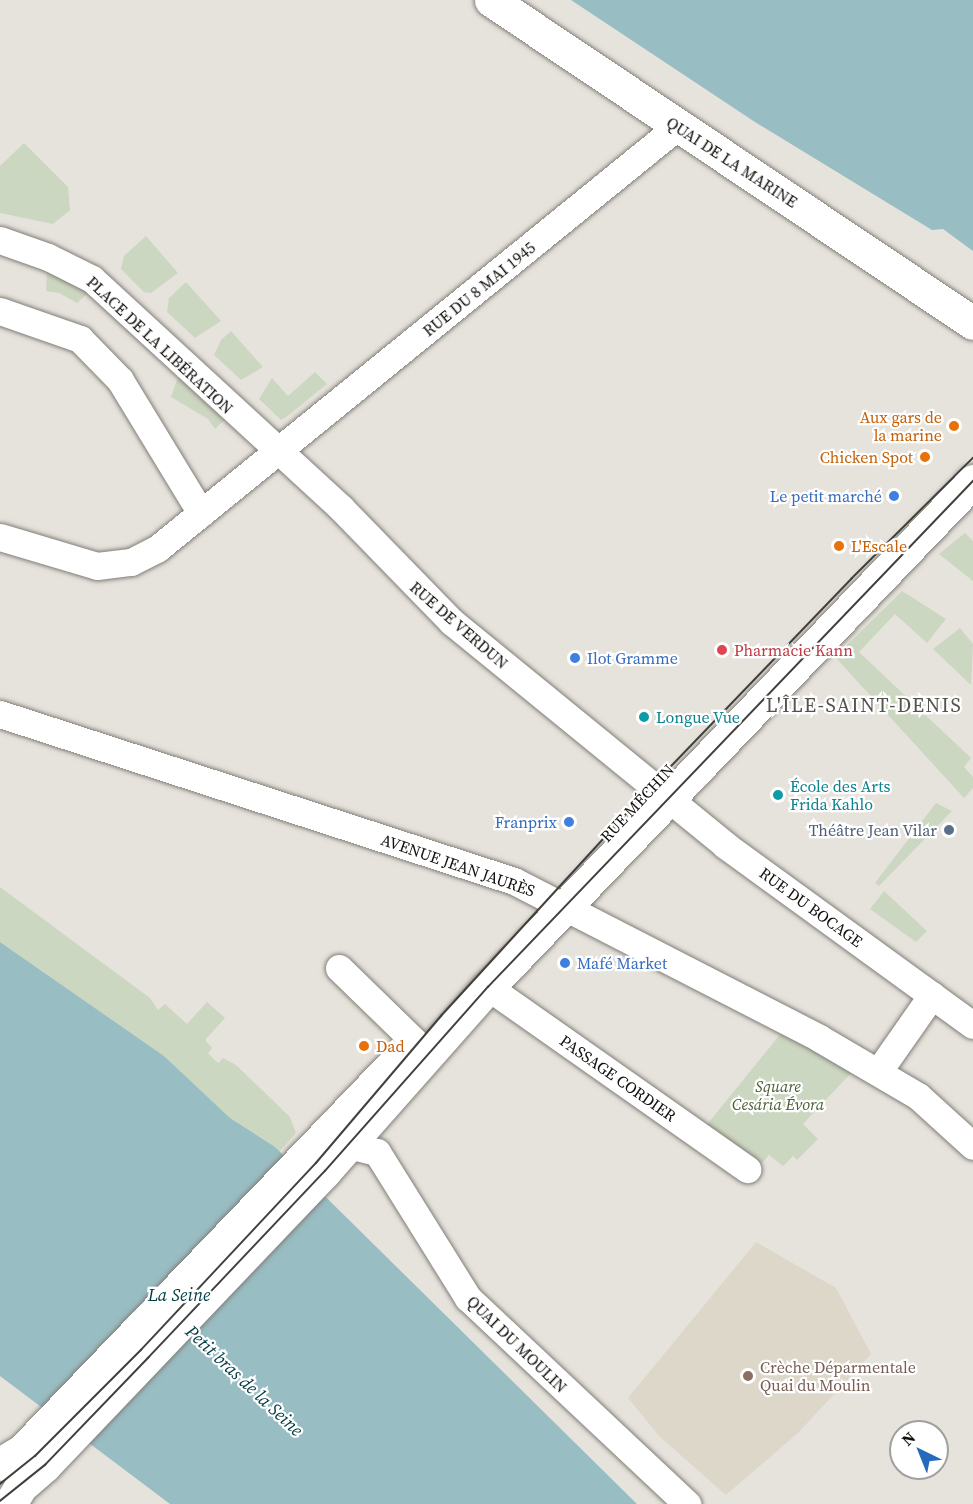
<!DOCTYPE html>
<html>
<head>
<meta charset="utf-8">
<style>
	body { margin:0 }
	#map { position:relative; width:973px; height:1504px; overflow:hidden; background:#e6e3dc; font-family:"Source Serif 4",serif }
	div>[style] { position:absolute }
	[style*='--x'] { left:calc(var(--x)*1px); top:calc(var(--y)*1px); width:calc(var(--w)*1px); rotate:calc(var(--a)*1deg) }
	.built>* { inset:0; background:#dcd7c9 }
	.green>* { inset:0; background:#ccd7c1 }
	.water>* { inset:0; background:#98bdc3 }
	.roads { filter:drop-shadow(0 0 2px #807e78) drop-shadow(0 0 2px #807e78) }
	.minor>* { height:27px; margin:-13.5px; padding:0 13.5px; transform-origin:13.5px; border-radius:13.5px; background:#fff }
	.tertiary>* { height:33px; margin:-16.5px; padding:0 16.5px; transform-origin:16.5px; border-radius:16.5px; background:#fff }
	.secondary>* { height:33px; margin:-16.5px; padding:0 16.5px; transform-origin:16.5px; border-radius:16.5px; background:#fff }
	.tram>* { height:1.5px; margin:-0.75px; padding:0 0.75px; transform-origin:0.75px; border-radius:0.75px; background:#42403c }
	.dots>* { width:16px; height:16px; translate:-50% -50%; box-sizing:border-box; border:3px solid #fff; border-radius:50% }
	span { translate:-50% -50%; white-space:nowrap; text-align:center; line-height:1.15; -webkit-text-stroke:4.5px #fff; paint-order:stroke }
	.street-label { font-size:16px; color:#12110e }
	.food-label { font-size:16px; color:#c56008 }
	.right { translate:-100% -50%; text-align:right }
	.left { translate:0 -50%; text-align:left }
	.shop-label { font-size:16px; color:#366cbe }
	.health-label { font-size:16px; color:#be3a42 }
	.culture-label { font-size:16px; color:#0d838f }
	.service-label { font-size:16px; color:#4e5e75 }
	.park-label { font-size:16px; color:#4a5d31; font-style:italic }
	.education-label { font-size:16px; color:#785e54 }
	.water-label { font-size:18px; color:#003c43; font-style:italic }
	.quarter-label { font-size:20px; color:#54524c; letter-spacing:1.5px }
	.north { position:absolute; left:889px; top:1420px; width:60px; height:60px; box-sizing:border-box; background:#fff; border:2px solid #a0a09f; border-radius:50%; rotate:317deg; font-size:16px; font-weight:700; line-height:24px; text-align:center; color:#12110e }
	.north::after { content:''; display:block; margin:auto; width:21px; height:27px; background:#276abb; clip-path:polygon(50% 0,100% 100%,50% 72%,0 100%) }
</style>
</head>
<body>
<div id="map">
	<div class="built">
		<div style="clip-path:polygon(756px 1242px,836px 1288px,871px 1354px,799px 1432px,726px 1495px,659px 1436px,628px 1398px)"></div>
	</div>
	<div class="green">
		<div style="clip-path:polygon(24px 143px,68px 187px,70px 210px,53px 224px,0 213px,0 166px)"></div>
		<div style="clip-path:polygon(146px 236px,178px 273px,151px 293px,144px 292px,121px 269px,124px 256px)"></div>
		<div style="clip-path:polygon(47px 271px,89px 292px,77px 303px,59px 293px,46px 291px)"></div>
		<div style="clip-path:polygon(186px 282px,221px 321px,195px 338px,167px 312px,169px 298px)"></div>
		<div style="clip-path:polygon(231px 331px,263px 367px,241px 380px,214px 355px,221px 340px)"></div>
		<div style="clip-path:polygon(315px 372px,327px 384px,285px 418px,281px 420px,259px 399px,272px 378px,288px 396px)"></div>
		<div style="clip-path:polygon(178px 377px,224px 420px,215px 429px,208px 419px,171px 397px)"></div>
		<div style="clip-path:polygon(965px 533px,973px 541px,973px 581px,939px 554px)"></div>
		<div style="clip-path:polygon(902px 591px,946px 619px,927px 643px,895px 614px,859px 652px,971px 758px,964px 767px,973px 777px,973px 788px,964px 798px,835px 657px)"></div>
		<div style="clip-path:polygon(960px 628px,973px 644px,971px 685px,933px 649px)"></div>
		<div style="clip-path:polygon(936px 803px,952px 811px,879px 886px,875px 883px)"></div>
		<div style="clip-path:polygon(0 887px,150px 998px,158px 1010px,165px 1004px,187px 1024px,207px 1002px,225px 1018px,205px 1040px,212px 1048px,208px 1053px,218px 1063px,223px 1058px,236px 1065px,290px 1117px,296px 1133px,279px 1152px,230px 1118px,164px 1056px,0 942px)"></div>
		<div style="clip-path:polygon(884px 891px,927px 931px,916px 942px,870px 909px)"></div>
		<div style="clip-path:polygon(782px 1032px,853px 1071px,803px 1124px,818px 1139px,797px 1160px,793px 1156px,783px 1166px,769px 1155px,761px 1164px,705px 1127px)"></div>
	</div>
	<div class="water">
		<div style="clip-path:polygon(571px 0,973px 0,973px 251px,943px 229px,932px 230px,755px 122px)"></div>
		<div style="clip-path:polygon(0 942px,164px 1056px,230px 1118px,275px 1147px,637px 1504px,170px 1504px,0 1376px)"></div>
	</div>
	<div class="roads">
		<div class="minor">
			<div style="--x:0;--y:240;--w:51;--a:19.5"></div>
			<div style="--x:48;--y:257;--w:49;--a:26.6"></div>
			<div style="--x:92;--y:279;--w:338;--a:42.6"></div>
			<div style="--x:341;--y:508;--w:159;--a:45.8"></div>
			<div style="--x:452;--y:622;--w:353;--a:39.2"></div>
			<div style="--x:725;--y:845;--w:306;--a:36"></div>
			<div style="--x:0;--y:311;--w:85;--a:19.3"></div>
			<div style="--x:80;--y:339;--w:57;--a:45.7"></div>
			<div style="--x:120;--y:380;--w:156;--a:58.7"></div>
			<div style="--x:0;--y:537;--w:101;--a:16.6"></div>
			<div style="--x:97;--y:566;--w:34;--a:-7"></div>
			<div style="--x:131;--y:562;--w:30;--a:-27"></div>
			<div style="--x:158;--y:548;--w:670;--a:-39.06"></div>
			<div style="--x:0;--y:714;--w:540;--a:18"></div>
			<div style="--x:514;--y:881;--w:343;--a:27.2"></div>
			<div style="--x:819;--y:1038;--w:115;--a:30.4"></div>
			<div style="--x:918;--y:1096;--w:74;--a:42.3"></div>
			<div style="--x:339;--y:968;--w:106;--a:44.2"></div>
			<div style="--x:488;--y:987;--w:317;--a:35.1"></div>
			<div style="--x:878;--y:1072;--w:94;--a:-55"></div>
			<div style="--x:348;--y:1145;--w:30;--a:14"></div>
			<div style="--x:377;--y:1152;--w:172;--a:58.1"></div>
			<div style="--x:468;--y:1298;--w:301;--a:43.2"></div>
		</div>
		<div class="tertiary">
			<div style="--x:491;--y:0;--w:580;--a:33.83"></div>
		</div>
		<div class="secondary">
			<div style="--x:0;--y:1464;--w:26;--a:-31"></div>
			<div style="--x:22;--y:1451;--w:552;--a:-46.18"></div>
			<div style="--x:10;--y:1504;--w:21;--a:-59"></div>
			<div style="--x:21;--y:1486;--w:32;--a:-41"></div>
			<div style="--x:45;--y:1465;--w:406;--a:-46.4"></div>
			<div style="--x:325;--y:1171;--w:246;--a:-48.5"></div>
			<div style="--x:488;--y:987;--w:701;--a:-46.21"></div>
		</div>
	</div>
	<div class="tram">
		<div style="--x:0;--y:1484;--w:45;--a:-38.7"></div>
		<div style="--x:35;--y:1456;--w:150;--a:-45"></div>
		<div style="--x:141;--y:1350;--w:256;--a:-46.9"></div>
		<div style="--x:316;--y:1163;--w:193;--a:-49.6"></div>
		<div style="--x:441;--y:1016;--w:314;--a:-47.5"></div>
		<div style="--x:653;--y:785;--w:286;--a:-46.1"></div>
		<div style="--x:851;--y:579;--w:172;--a:-44.8"></div>
		<div style="--x:0;--y:1501;--w:58;--a:-38.7"></div>
		<div style="--x:45;--y:1465;--w:149;--a:-46.1"></div>
		<div style="--x:148;--y:1358;--w:257;--a:-46.6"></div>
		<div style="--x:325;--y:1171;--w:246;--a:-48.5"></div>
		<div style="--x:488;--y:987;--w:701;--a:-46.21"></div>
	</div>
	<div class="dots">
		<div style="left:954px;top:426px;background:#e8710a"></div>
		<div style="left:925px;top:457px;background:#e8710a"></div>
		<div style="left:894px;top:496px;background:#3f7fe0"></div>
		<div style="left:839px;top:546px;background:#e8710a"></div>
		<div style="left:722px;top:650px;background:#e0444e"></div>
		<div style="left:575px;top:658px;background:#3f7fe0"></div>
		<div style="left:644px;top:717px;background:#0f9aa8"></div>
		<div style="left:778px;top:795px;background:#0f9aa8"></div>
		<div style="left:569px;top:822px;background:#3f7fe0"></div>
		<div style="left:949px;top:830px;background:#5c6f8a"></div>
		<div style="left:565px;top:963px;background:#3f7fe0"></div>
		<div style="left:364px;top:1046px;background:#e8710a"></div>
		<div style="left:748px;top:1376px;background:#8d6e63"></div>
	</div>
	<div class="street-label">
		<span style="left:732px;top:162px;rotate:33deg">QUAI DE LA MARINE</span>
		<span style="left:479px;top:289px;rotate:-39deg">RUE DU 8 MAI 1945</span>
		<span style="left:160px;top:345px;rotate:43deg">PLACE DE LA LIBÉRATION</span>
		<span style="left:459px;top:625px;rotate:41deg">RUE DE VERDUN</span>
		<span style="left:637px;top:803px;rotate:-47deg">RUE MÉCHIN</span>
		<span style="left:458px;top:865px;rotate:19deg">AVENUE JEAN JAURÈS</span>
		<span style="left:811px;top:907px;rotate:36deg">RUE DU BOCAGE</span>
		<span style="left:618px;top:1078px;rotate:35deg">PASSAGE CORDIER</span>
		<span style="left:517px;top:1344px;rotate:44deg">QUAI DU MOULIN</span>
	</div>
	<div class="food-label">
		<span class="right" style="left:942px;top:426px">Aux gars de<br>la marine</span>
		<span class="right" style="left:913px;top:457px">Chicken Spot</span>
		<span class="left" style="left:851px;top:546px">L'Escale</span>
		<span class="left" style="left:376px;top:1046px">Dad</span>
	</div>
	<div class="shop-label">
		<span class="right" style="left:882px;top:496px">Le petit marché</span>
		<span class="left" style="left:587px;top:658px">Ilot Gramme</span>
		<span class="right" style="left:557px;top:822px">Franprix</span>
		<span class="left" style="left:577px;top:963px">Mafé Market</span>
	</div>
	<div class="health-label">
		<span class="left" style="left:734px;top:650px">Pharmacie Kann</span>
	</div>
	<div class="culture-label">
		<span class="left" style="left:656px;top:717px">Longue Vue</span>
		<span class="left" style="left:790px;top:795px">École des Arts<br>Frida Kahlo</span>
	</div>
	<div class="service-label">
		<span class="right" style="left:937px;top:830px">Théâtre Jean Vilar</span>
	</div>
	<div class="park-label">
		<span style="left:778px;top:1095px">Square<br>Cesária Évora</span>
	</div>
	<div class="education-label">
		<span class="left" style="left:760px;top:1376px">Crèche Déparmentale<br>Quai du Moulin</span>
	</div>
	<div class="water-label">
		<span style="left:179px;top:1295px">La Seine</span>
		<span style="left:244px;top:1381px;rotate:43deg">Petit bras de la Seine</span>
	</div>
	<div class="quarter-label">
		<span style="left:864px;top:705px">L'ÎLE-SAINT-DENIS</span>
	</div>
	<div class="north">N</div>
</div>
</body>
</html>
